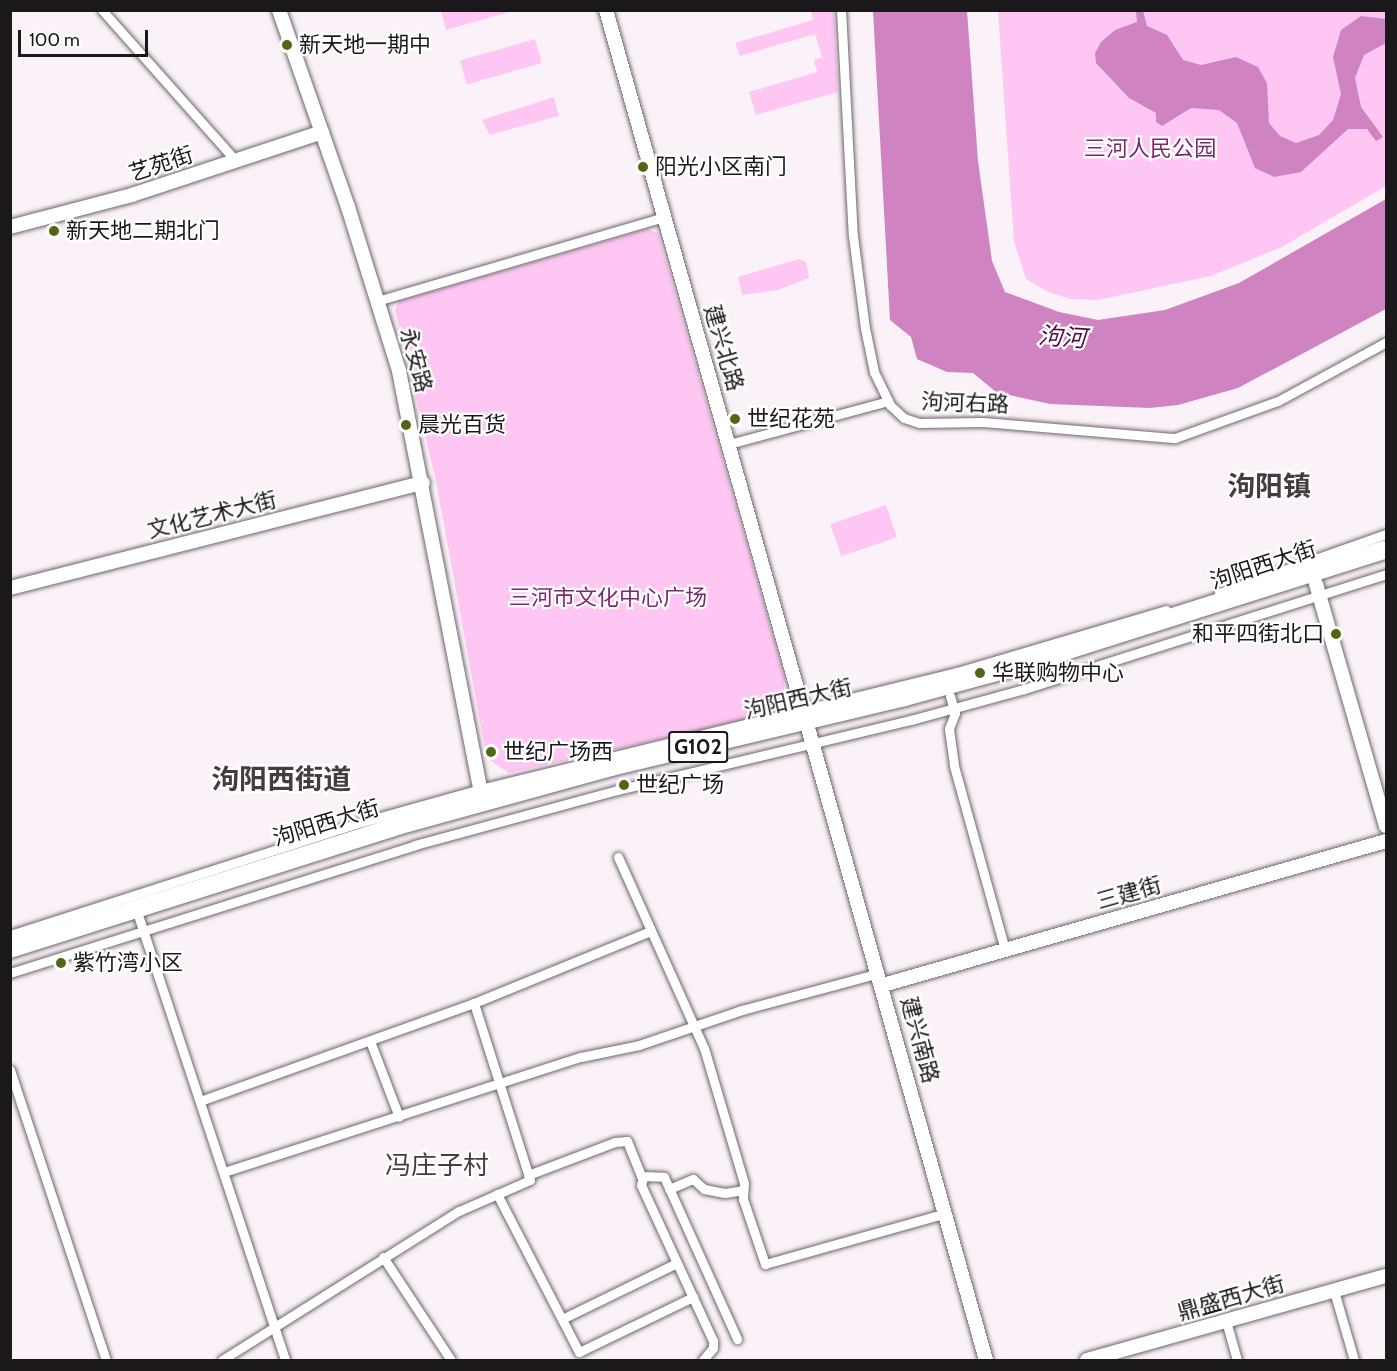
<!DOCTYPE html>
<html>
<head>
<meta charset="utf-8">
<style>
	body { margin:0 }
	#map { position:relative; width:1397px; height:1371px; overflow:hidden; background:#fbf1f8; font-family:Cabin,"Noto Sans SC",sans-serif }
	div>[style] { position:absolute }
	[style*='--x'] { left:calc(var(--x)*1px); top:calc(var(--y)*1px); width:calc(var(--w)*1px); rotate:calc(var(--a)*1deg) }
	.green>* { inset:0; background:#fec7f3; transform-origin:0 0 }
	.water>* { inset:0; background:#cf83c1 }
	.roads { filter:drop-shadow(0 0 2px #6e666d) drop-shadow(0 0 2px #6e666d) }
	.street>* { height:9px; margin:-4.5px; padding:0 4.5px; transform-origin:4.5px; border-radius:4.5px; background:#fff }
	.secondary>* { height:14px; margin:-7px; padding:0 7px; transform-origin:7px; border-radius:7px; background:#fff }
	.highway>* { height:18px; margin:-9px; padding:0 9px; transform-origin:9px; border-radius:9px; background:#fff }
	.dots>* { width:16px; height:16px; translate:-50% -50%; box-sizing:border-box; border:3px solid #fff; border-radius:50% }
	span { translate:-50% -50%; white-space:nowrap; text-align:center; line-height:1.15; -webkit-text-stroke:4.5px #fff; paint-order:stroke }
	.shield-label span { padding:2px 4px; background:#fff; border:2px solid; border-radius:4px; -webkit-text-stroke-width:0 }
	.shield-label { font-size:21px; color:#1b181b; font-weight:700 }
	.poi-label { font-size:22px; color:#1b181b }
	.left { translate:0 -50%; text-align:left }
	.right { translate:-100% -50%; text-align:right }
	.park-label { font-size:22px; color:#7f2673 }
	.street-label { font-size:22px; color:#1b181b }
	.water-label { font-size:24px; color:#500c48; font-style:italic }
	.quarter-label { font-size:26px; color:#443c42 }
	.district-label { font-size:28px; color:#443c42; font-weight:700 }
	.frame { position:absolute; inset:0; border:12px solid #1b181b; pointer-events:none }
	.scale { position:absolute; left:18px; top:30px; width:130px; height:27px; box-sizing:border-box; border:3px solid #1b181b; border-top:0; padding-left:8px; font-size:18px; line-height:21px; white-space:nowrap; color:#1b181b; -webkit-text-stroke:4px #fff; paint-order:stroke }
</style>
</head>
<body>
<div id="map">
	<div class="green">
		<div style="clip-path:polygon(441px 11px,441px 10px,513px 11px,446px 30px)"></div>
		<div style="clip-path:polygon(811px 11px,834px 11px,838px 92px,756px 115px,749px 92px,817px 72px,814px 60px,822px 57px,815px 34px,740px 56px,735px 43px,813px 20px)"></div>
		<div style="clip-path:polygon(998px 11px,1386px 11px,1386px 186px,1282px 247px,1211px 276px,1098px 300px,1070px 299px,1048px 292px,1026px 279px,1014px 242px)"></div>
		<div style="left:535px;top:39px;width:25px;height:78px;rotate:74deg"></div>
		<div style="clip-path:polygon(554px 97px,559px 116px,490px 135px,482px 120px)"></div>
		<div style="clip-path:polygon(647px 229px,658px 233px,785px 680px,784px 691px,772px 714px,509px 773px,490px 760px,485px 749px,436px 481px,395px 310px,399px 301px)"></div>
		<div style="clip-path:polygon(799px 259px,806px 262px,809px 278px,778px 290px,742px 295px,738px 277px)"></div>
		<div style="left:886px;top:505px;width:34px;height:59px;rotate:71deg"></div>
	</div>
	<div class="water">
		<div style="clip-path:polygon(873px 11px,967px 11px,978px 161px,992px 261px,1005px 292px,1059px 312px,1098px 320px,1165px 310px,1239px 283px,1386px 199px,1386px 309px,1238px 388px,1178px 405px,1150px 408px,1050px 404px,996px 392px,973px 373px,947px 372px,917px 359px,911px 337px,890px 320px)"></div>
		<div style="clip-path:polygon(1136px 11px,1143px 11px,1147px 26px,1167px 35px,1183px 60px,1201px 65px,1236px 57px,1258px 67px,1267px 83px,1269px 123px,1280px 136px,1296px 143px,1319px 135px,1333px 120px,1341px 94px,1333px 57px,1341px 30px,1361px 16px,1386px 19px,1386px 43px,1364px 55px,1355px 78px,1361px 107px,1383px 137px,1376px 141px,1367px 129px,1348px 129px,1301px 172px,1274px 177px,1255px 168px,1237px 123px,1219px 110px,1191px 108px,1162px 126px,1156px 122px,1156px 113px,1129px 98px,1096px 63px,1095px 53px,1101px 42px,1115px 30px,1137px 22px)"></div>
	</div>
	<div class="roads">
		<div class="street">
			<div style="--x:102;--y:10;--w:202;--a:48.4"></div>
			<div style="--x:841;--y:10;--w:226;--a:87"></div>
			<div style="--x:853;--y:236;--w:93;--a:82.6"></div>
			<div style="--x:865;--y:328;--w:45;--a:78.4"></div>
			<div style="--x:874;--y:372;--w:37;--a:64"></div>
			<div style="--x:890;--y:405;--w:19;--a:43"></div>
			<div style="--x:904;--y:418;--w:16;--a:18"></div>
			<div style="--x:919;--y:423;--w:64;--a:-0.9"></div>
			<div style="--x:983;--y:422;--w:193;--a:4.8"></div>
			<div style="--x:1175;--y:438;--w:109;--a:-19.8"></div>
			<div style="--x:1278;--y:401;--w:123;--a:-28.6"></div>
			<div style="--x:377;--y:301;--w:300;--a:-16.3"></div>
			<div style="--x:729;--y:444;--w:165;--a:-15.1"></div>
			<div style="--x:1219;--y:593;--w:177;--a:-19.5"></div>
			<div style="--x:950;--y:696;--w:18;--a:74"></div>
			<div style="--x:955;--y:713;--w:17;--a:111"></div>
			<div style="--x:949;--y:729;--w:37;--a:82"></div>
			<div style="--x:954;--y:766;--w:191;--a:74.5"></div>
			<div style="--x:618;--y:857;--w:209;--a:65.8"></div>
			<div style="--x:704;--y:1048;--w:141;--a:73.5"></div>
			<div style="--x:744;--y:1183;--w:16;--a:94"></div>
			<div style="--x:743;--y:1199;--w:69;--a:71.3"></div>
			<div style="--x:765;--y:1264;--w:188;--a:-15.7"></div>
			<div style="--x:139;--y:918;--w:465;--a:71.7"></div>
			<div style="--x:10;--y:935;--w:362;--a:-17.8"></div>
			<div style="--x:355;--y:824;--w:130;--a:-15.6"></div>
			<div style="--x:480;--y:789;--w:491;--a:-13.8"></div>
			<div style="--x:957;--y:672;--w:218;--a:-16.5"></div>
			<div style="--x:10;--y:973;--w:425;--a:-17.5"></div>
			<div style="--x:415;--y:845;--w:209;--a:-15.2"></div>
			<div style="--x:617;--y:790;--w:302;--a:-13.4"></div>
			<div style="--x:911;--y:720;--w:117;--a:-15.3"></div>
			<div style="--x:1024;--y:689;--w:380;--a:-17.6"></div>
			<div style="--x:370;--y:1041;--w:81;--a:69.1"></div>
			<div style="--x:10;--y:1070;--w:305;--a:71.7"></div>
			<div style="--x:200;--y:1101;--w:291;--a:-19.7"></div>
			<div style="--x:474;--y:1003;--w:190;--a:-22.2"></div>
			<div style="--x:224;--y:1172;--w:375;--a:-17.9"></div>
			<div style="--x:581;--y:1057;--w:59;--a:-11.7"></div>
			<div style="--x:639;--y:1045;--w:109;--a:-18.8"></div>
			<div style="--x:742;--y:1010;--w:142;--a:-15.1"></div>
			<div style="--x:528;--y:1175;--w:93;--a:-20.8"></div>
			<div style="--x:615;--y:1142;--w:12;--a:-5"></div>
			<div style="--x:627;--y:1141;--w:38;--a:68"></div>
			<div style="--x:641;--y:1176;--w:23;--a:2"></div>
			<div style="--x:664;--y:1177;--w:178;--a:65.7"></div>
			<div style="--x:643;--y:1178;--w:7;--a:106"></div>
			<div style="--x:641;--y:1185;--w:172;--a:65.2"></div>
			<div style="--x:713;--y:1341;--w:7;--a:90"></div>
			<div style="--x:713;--y:1348;--w:16;--a:130"></div>
			<div style="--x:669;--y:1189;--w:26;--a:-23"></div>
			<div style="--x:693;--y:1179;--w:15;--a:42"></div>
			<div style="--x:704;--y:1189;--w:21;--a:11"></div>
			<div style="--x:725;--y:1193;--w:18;--a:-9"></div>
			<div style="--x:497;--y:1194;--w:178;--a:62.6"></div>
			<div style="--x:579;--y:1352;--w:127;--a:-25.8"></div>
			<div style="--x:383;--y:1257;--w:123;--a:56.6"></div>
			<div style="--x:1334;--y:1291;--w:72;--a:73.8"></div>
			<div style="--x:562;--y:1319;--w:128;--a:-26"></div>
			<div style="--x:1226;--y:1321;--w:41;--a:74.2"></div>
			<div style="--x:222;--y:1360;--w:280;--a:-32.2"></div>
			<div style="--x:459;--y:1211;--w:77;--a:-23.6"></div>
			<div style="--x:530;--y:1180;--w:186;--a:-107.6"></div>
		</div>
		<div class="secondary">
			<div style="--x:279;--y:10;--w:209;--a:70.7"></div>
			<div style="--x:348;--y:207;--w:172;--a:72.7"></div>
			<div style="--x:399;--y:371;--w:439;--a:79"></div>
			<div style="--x:606;--y:10;--w:1402;--a:74.28"></div>
			<div style="--x:10;--y:227;--w:126;--a:-14.7"></div>
			<div style="--x:132;--y:195;--w:200;--a:-18.3"></div>
			<div style="--x:1316;--y:584;--w:252;--a:73.9"></div>
			<div style="--x:10;--y:588;--w:426;--a:-14.3"></div>
			<div style="--x:883;--y:985;--w:523;--a:-15.98"></div>
			<div style="--x:1087;--y:1360;--w:311;--a:-15.7"></div>
		</div>
		<div class="highway">
			<div style="--x:10;--y:949;--w:417;--a:-17.6"></div>
			<div style="--x:408;--y:823;--w:211;--a:-15.4"></div>
			<div style="--x:611;--y:767;--w:302;--a:-13.4"></div>
			<div style="--x:905;--y:697;--w:117;--a:-15.3"></div>
			<div style="--x:1018;--y:666;--w:386;--a:-17.6"></div>
		</div>
	</div>
	<div class="dots">
		<div style="left:287px;top:45px;background:#516715"></div>
		<div style="left:643px;top:167px;background:#516715"></div>
		<div style="left:54px;top:231px;background:#516715"></div>
		<div style="left:735px;top:419px;background:#516715"></div>
		<div style="left:406px;top:425px;background:#516715"></div>
		<div style="left:1336px;top:634px;background:#516715"></div>
		<div style="left:980px;top:673px;background:#516715"></div>
		<div style="left:491px;top:752px;background:#516715"></div>
		<div style="left:624px;top:785px;background:#516715"></div>
		<div style="left:61px;top:963px;background:#516715"></div>
	</div>
	<div class="shield-label">
		<span style="left:698px;top:747px">G102</span>
	</div>
	<div class="poi-label">
		<span class="left" style="left:299px;top:45px">新天地一期中</span>
		<span class="left" style="left:655px;top:167px">阳光小区南门</span>
		<span class="left" style="left:66px;top:231px">新天地二期北门</span>
		<span class="left" style="left:747px;top:419px">世纪花苑</span>
		<span class="left" style="left:418px;top:425px">晨光百货</span>
		<span class="right" style="left:1324px;top:634px">和平四街北口</span>
		<span class="left" style="left:992px;top:673px">华联购物中心</span>
		<span class="left" style="left:503px;top:752px">世纪广场西</span>
		<span class="left" style="left:636px;top:785px">世纪广场</span>
		<span class="left" style="left:73px;top:963px">紫竹湾小区</span>
	</div>
	<div class="park-label">
		<span style="left:1150px;top:149px">三河人民公园</span>
		<span style="left:608px;top:598px">三河市文化中心广场</span>
	</div>
	<div class="street-label">
		<span style="left:161px;top:164px;rotate:-18deg">艺苑街</span>
		<span style="left:724px;top:348px;rotate:74deg">建兴北路</span>
		<span style="left:416px;top:360px;rotate:75deg">永安路</span>
		<span style="left:965px;top:403px;rotate:2deg">泃河右路</span>
		<span style="left:212px;top:515px;rotate:-14deg">文化艺术大街</span>
		<span style="left:1263px;top:565px;rotate:-18deg">泃阳西大街</span>
		<span style="left:798px;top:699px;rotate:-13deg">泃阳西大街</span>
		<span style="left:326px;top:823px;rotate:-17deg">泃阳西大街</span>
		<span style="left:1129px;top:893px;rotate:-16deg">三建街</span>
		<span style="left:920px;top:1040px;rotate:75deg">建兴南路</span>
		<span style="left:1231px;top:1298px;rotate:-16deg">鼎盛西大街</span>
	</div>
	<div class="water-label">
		<span style="left:1062px;top:337px;rotate:4deg">泃河</span>
	</div>
	<div class="quarter-label">
		<span style="left:437px;top:1166px">冯庄子村</span>
	</div>
	<div class="district-label">
		<span style="left:1269px;top:486px">泃阳镇</span>
		<span style="left:281px;top:779px">泃阳西街道</span>
	</div>
	<div class="frame"></div>
	<div class="scale">100 m</div>
</div>
</body>
</html>
